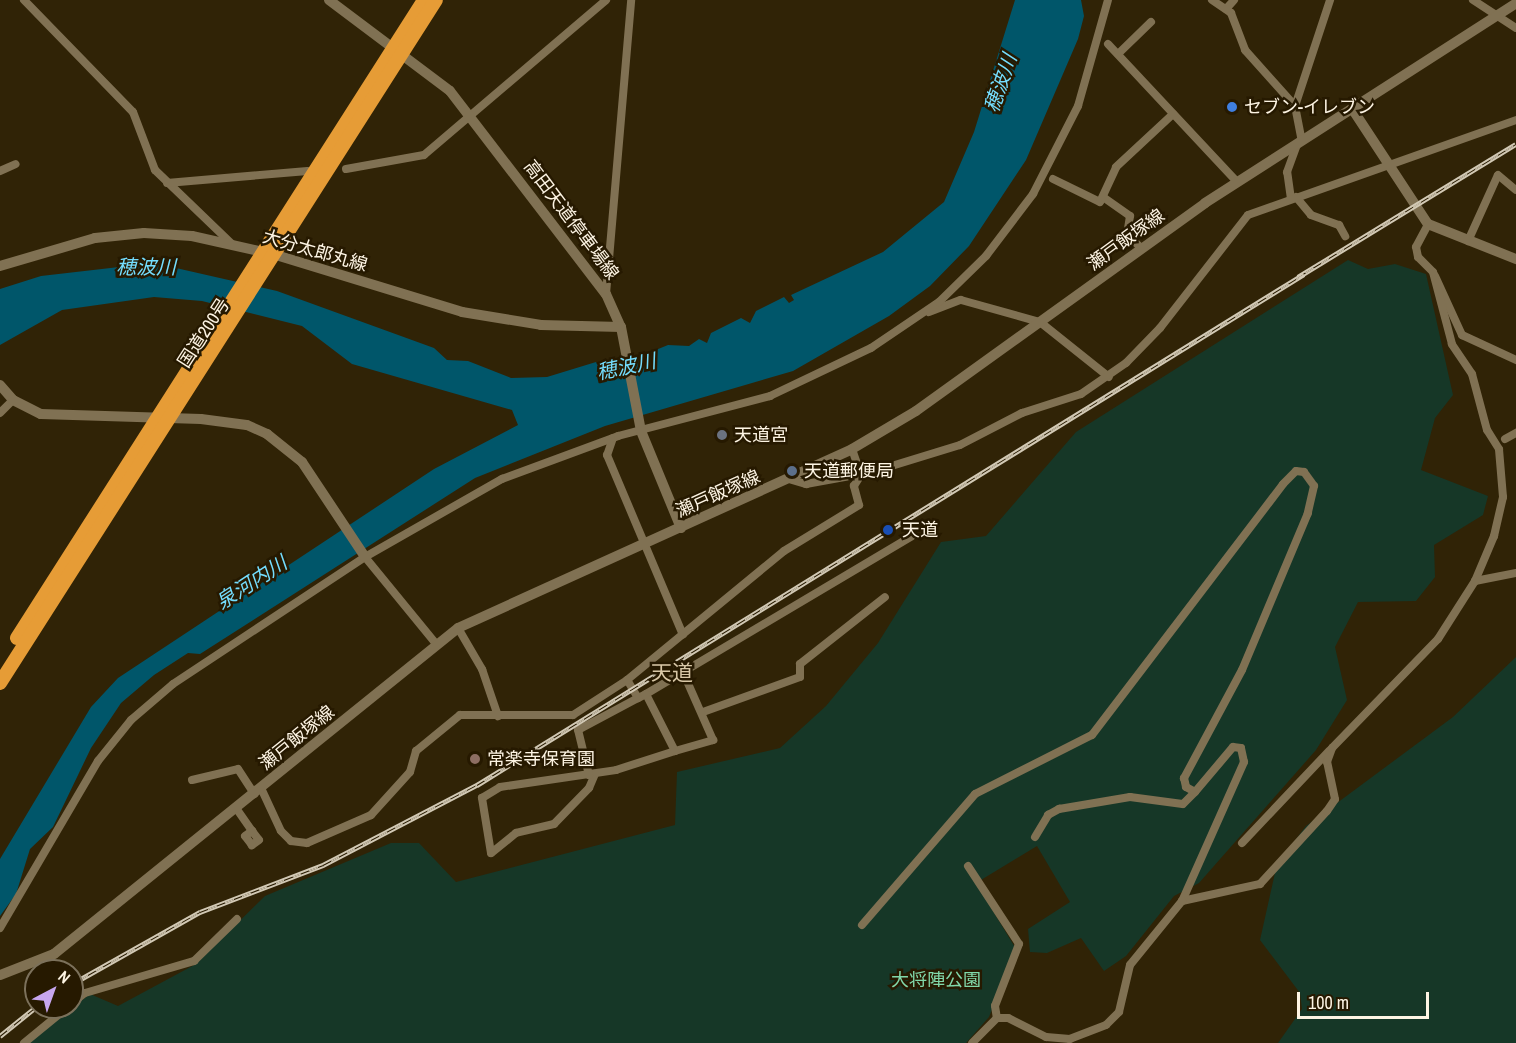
<!DOCTYPE html>
<html>
<head>
<meta charset="utf-8">
<style>
	body { margin:0 }
	#map { position:relative; width:1516px; height:1043px; overflow:hidden; background:#302306; font-family:"Archivo Narrow","Noto Sans JP",sans-serif }
	div>[style] { position:absolute }
	[style*='--x'] { left:calc(var(--x)*1px); top:calc(var(--y)*1px); width:calc(var(--w)*1px); rotate:calc(var(--a)*1deg) }
	.green>* { inset:0; background:#163727 }
	.water>* { inset:0; background:#00566a }
	.street>* { height:8px; margin:-4px; padding:0 4px; transform-origin:4px; border-radius:4px; background:#807153 }
	.secondary>* { height:10px; margin:-5px; padding:0 5px; transform-origin:5px; border-radius:5px; background:#807153 }
	.highway>* { height:14px; margin:-7px; padding:0 7px; transform-origin:7px; border-radius:7px; background:#e69c36 }
	.rail>* { height:5px; margin-top:-2.5px; transform-origin:0; background:repeating-linear-gradient(90deg,#261900 0 9px,#d2c9b5 0 18px); box-sizing:border-box; border-block:2px solid #d2c9b5 }
	.dots>* { width:16px; height:16px; translate:-50% -50%; box-sizing:border-box; border:3px solid #261900; border-radius:50% }
	span { translate:-50% -50%; white-space:nowrap; text-align:center; line-height:1.15; -webkit-text-stroke:5px #261900; paint-order:stroke }
	.poi-label { font-size:18px; color:#fdf4e3 }
	.left { translate:0 -50%; text-align:left }
	.street-label { font-size:18px; color:#fdf4e3 }
	.park-label { font-size:18px; color:#81d8aa }
	.water-label { font-size:20px; color:#74ddfd; font-style:italic }
	.quarter-label { font-size:21px; color:#d8c7a6 }
	.north { position:absolute; left:24px; top:959px; width:60px; height:60px; box-sizing:border-box; background:#261900; border:2px solid #7c715b; border-radius:50%; rotate:41deg; font-size:16px; font-weight:700; line-height:24px; text-align:center; color:#fdf4e3 }
	.north::after { content:''; display:block; margin:auto; width:21px; height:27px; background:#c7a6ef; clip-path:polygon(50% 0,100% 100%,50% 72%,0 100%) }
	.scale { position:absolute; left:1297px; top:992px; width:132px; height:27px; box-sizing:border-box; border:3px solid #fdf4e3; border-top:0; padding-left:8px; font-size:18px; line-height:21px; white-space:nowrap; color:#fdf4e3; -webkit-text-stroke:4px #261900; paint-order:stroke }
</style>
</head>
<body>
<div id="map">
	<div class="green">
		<div style="clip-path:polygon(1348px 260px,1368px 269px,1395px 264px,1426px 274px,1453px 395px,1435px 418px,1421px 470px,1488px 496px,1483px 515px,1434px 545px,1435px 577px,1416px 601px,1358px 602px,1335px 647px,1347px 700px,1316px 750px,1199px 883px,1174px 896px,1126px 956px,1104px 971px,1081px 938px,1047px 953px,1030px 952px,1028px 929px,1070px 902px,1037px 846px,976px 883px,1016px 949px,989px 1017px,966px 1043px,27px 1043px,90px 994px,118px 1006px,196px 964px,265px 896px,391px 843px,419px 843px,456px 882px,675px 825px,677px 772px,780px 748px,826px 706px,878px 643px,941px 542px,986px 536px,1076px 432px)"></div>
		<div style="clip-path:polygon(1516px 657px,1516px 1043px,1278px 1043px,1302px 1009px,1300px 993px,1260px 940px,1277px 864px,1306px 826px,1453px 717px)"></div>
	</div>
	<div class="water">
		<div style="clip-path:polygon(1015px 0,1081px 0,1084px 16px,1078px 39px,1026px 160px,969px 246px,930px 286px,889px 316px,793px 371px,605px 426px,475px 478px,200px 654px,188px 653px,154px 675px,121px 703px,91px 748px,53px 827px,30px 849px,16px 894px,0 916px,0 859px,91px 707px,118px 678px,434px 469px,518px 425px,512px 410px,352px 364px,302px 326px,202px 301px,154px 297px,62px 310px,0 345px,0 289px,41px 276px,154px 263px,277px 291px,434px 348px,447px 360px,468px 361px,511px 378px,547px 377px,596px 362px,609px 369px,668px 345px,689px 346px,699px 339px,707px 343px,711px 333px,741px 318px,750px 323px,756px 311px,784px 297px,789px 303px,794px 300px,791px 295px,883px 252px,944px 202px,974px 132px)"></div>
	</div>
	<div class="street">
		<div style="--x:24;--y:0;--w:156;--a:45.8"></div>
		<div style="--x:133;--y:112;--w:62;--a:69.2"></div>
		<div style="--x:155;--y:170;--w:108;--a:43.9"></div>
		<div style="--x:1212;--y:0;--w:23;--a:34"></div>
		<div style="--x:1231;--y:13;--w:40;--a:69"></div>
		<div style="--x:1245;--y:50;--w:75;--a:48.2"></div>
		<div style="--x:1295;--y:106;--w:36;--a:79"></div>
		<div style="--x:1473;--y:0;--w:51;--a:33.1"></div>
		<div style="--x:1226;--y:9;--w:12;--a:-48"></div>
		<div style="--x:1108;--y:44;--w:189;--a:46.9"></div>
		<div style="--x:1118;--y:54;--w:46;--a:-44.1"></div>
		<div style="--x:1295;--y:106;--w:112;--a:-71.7"></div>
		<div style="--x:346;--y:169;--w:79;--a:-10.2"></div>
		<div style="--x:424;--y:155;--w:239;--a:-40.4"></div>
		<div style="--x:0;--y:171;--w:17;--a:-24"></div>
		<div style="--x:1053;--y:179;--w:52;--a:26.1"></div>
		<div style="--x:1100;--y:202;--w:38;--a:-65"></div>
		<div style="--x:1116;--y:167;--w:78;--a:-42.9"></div>
		<div style="--x:167;--y:183;--w:141;--a:-4.9"></div>
		<div style="--x:1103;--y:197;--w:33;--a:35"></div>
		<div style="--x:1130;--y:216;--w:18;--a:99"></div>
		<div style="--x:1127;--y:234;--w:21;--a:45"></div>
		<div style="--x:1296;--y:197;--w:23;--a:50"></div>
		<div style="--x:1311;--y:215;--w:30;--a:20"></div>
		<div style="--x:1339;--y:225;--w:13;--a:61"></div>
		<div style="--x:1291;--y:199;--w:27;--a:-98"></div>
		<div style="--x:1287;--y:172;--w:30;--a:-70"></div>
		<div style="--x:1468;--y:241;--w:72;--a:-65.6"></div>
		<div style="--x:1498;--y:175;--w:23;--a:40"></div>
		<div style="--x:1435;--y:276;--w:65;--a:65.4"></div>
		<div style="--x:1462;--y:335;--w:60;--a:24.8"></div>
		<div style="--x:606;--y:294;--w:295;--a:-85.1"></div>
		<div style="--x:929;--y:312;--w:34;--a:-21"></div>
		<div style="--x:961;--y:300;--w:82;--a:15.6"></div>
		<div style="--x:1040;--y:322;--w:88;--a:38.6"></div>
		<div style="--x:0;--y:413;--w:18;--a:-45"></div>
		<div style="--x:613;--y:438;--w:18;--a:109"></div>
		<div style="--x:607;--y:455;--w:195;--a:67.1"></div>
		<div style="--x:1505;--y:439;--w:13;--a:-29"></div>
		<div style="--x:852;--y:449;--w:28;--a:71"></div>
		<div style="--x:792;--y:480;--w:15;--a:16"></div>
		<div style="--x:806;--y:484;--w:67;--a:-10.3"></div>
		<div style="--x:872;--y:472;--w:92;--a:-17.1"></div>
		<div style="--x:960;--y:445;--w:70;--a:-27.3"></div>
		<div style="--x:1022;--y:413;--w:62;--a:-17.9"></div>
		<div style="--x:1081;--y:394;--w:55;--a:-34.6"></div>
		<div style="--x:1126;--y:363;--w:49;--a:-45.8"></div>
		<div style="--x:1160;--y:328;--w:143;--a:-52.1"></div>
		<div style="--x:1248;--y:215;--w:284;--a:-19.5"></div>
		<div style="--x:365;--y:557;--w:114;--a:50.7"></div>
		<div style="--x:1475;--y:581;--w:42;--a:-11"></div>
		<div style="--x:458;--y:628;--w:48;--a:59.7"></div>
		<div style="--x:482;--y:669;--w:50;--a:71.2"></div>
		<div style="--x:646;--y:694;--w:309;--a:-30.7"></div>
		<div style="--x:703;--y:712;--w:103;--a:-19.8"></div>
		<div style="--x:800;--y:677;--w:13;--a:-90"></div>
		<div style="--x:800;--y:664;--w:108;--a:-38.2"></div>
		<div style="--x:675;--y:751;--w:40;--a:-16"></div>
		<div style="--x:713;--y:740;--w:74;--a:-113.8"></div>
		<div style="--x:595;--y:774;--w:15;--a:113"></div>
		<div style="--x:589;--y:788;--w:50;--a:134.2"></div>
		<div style="--x:554;--y:824;--w:39;--a:167"></div>
		<div style="--x:516;--y:833;--w:32;--a:141"></div>
		<div style="--x:491;--y:853;--w:56;--a:-99.3"></div>
		<div style="--x:482;--y:798;--w:21;--a:-31"></div>
		<div style="--x:500;--y:787;--w:117;--a:-8.3"></div>
		<div style="--x:616;--y:770;--w:62;--a:-17.9"></div>
		<div style="--x:675;--y:751;--w:64;--a:-117"></div>
		<div style="--x:646;--y:694;--w:9;--a:153"></div>
		<div style="--x:638;--y:698;--w:21;--a:-121"></div>
		<div style="--x:589;--y:775;--w:46;--a:-103.7"></div>
		<div style="--x:578;--y:730;--w:68;--a:-28.1"></div>
		<div style="--x:192;--y:780;--w:47;--a:-13.4"></div>
		<div style="--x:238;--y:769;--w:30;--a:57"></div>
		<div style="--x:261;--y:788;--w:47;--a:65.1"></div>
		<div style="--x:281;--y:831;--w:14;--a:45"></div>
		<div style="--x:291;--y:841;--w:16;--a:7"></div>
		<div style="--x:307;--y:843;--w:70;--a:-23.6"></div>
		<div style="--x:371;--y:815;--w:58;--a:-47.8"></div>
		<div style="--x:410;--y:772;--w:22;--a:-74"></div>
		<div style="--x:416;--y:751;--w:57;--a:-39.3"></div>
		<div style="--x:460;--y:715;--w:113;--a:0"></div>
		<div style="--x:573;--y:715;--w:64;--a:-32.9"></div>
		<div style="--x:627;--y:680;--w:203;--a:-39.4"></div>
		<div style="--x:784;--y:551;--w:88;--a:-31.5"></div>
		<div style="--x:859;--y:505;--w:20;--a:-105"></div>
		<div style="--x:854;--y:486;--w:13;--a:-58"></div>
		<div style="--x:236;--y:808;--w:28;--a:55"></div>
		<div style="--x:252;--y:831;--w:11;--a:52"></div>
		<div style="--x:259;--y:840;--w:9;--a:144"></div>
		<div style="--x:252;--y:845;--w:11;--a:-128"></div>
		<div style="--x:245;--y:836;--w:9;--a:-36"></div>
		<div style="--x:1035;--y:837;--w:26;--a:-59"></div>
		<div style="--x:1048;--y:815;--w:13;--a:-29"></div>
		<div style="--x:1059;--y:809;--w:72;--a:-9.6"></div>
		<div style="--x:1130;--y:797;--w:53;--a:7.5"></div>
		<div style="--x:1183;--y:804;--w:17;--a:-45"></div>
		<div style="--x:1242;--y:843;--w:127;--a:-46.6"></div>
		<div style="--x:968;--y:866;--w:93;--a:56.8"></div>
		<div style="--x:1019;--y:944;--w:66;--a:111.2"></div>
		<div style="--x:995;--y:1006;--w:12;--a:81"></div>
		<div style="--x:1182;--y:901;--w:80;--a:-12.3"></div>
		<div style="--x:1260;--y:884;--w:99;--a:-47.5"></div>
		<div style="--x:1327;--y:811;--w:14;--a:-56"></div>
		<div style="--x:1335;--y:799;--w:38;--a:-102"></div>
		<div style="--x:1327;--y:762;--w:15;--a:-70"></div>
		<div style="--x:1332;--y:748;--w:152;--a:-45.8"></div>
		<div style="--x:1438;--y:639;--w:69;--a:-57.5"></div>
		<div style="--x:1475;--y:581;--w:49;--a:-67.1"></div>
		<div style="--x:1494;--y:536;--w:40;--a:-77"></div>
		<div style="--x:1503;--y:497;--w:48;--a:-94.8"></div>
		<div style="--x:1499;--y:449;--w:22;--a:-122"></div>
		<div style="--x:1487;--y:430;--w:58;--a:-105"></div>
		<div style="--x:1472;--y:374;--w:36;--a:-124"></div>
		<div style="--x:1452;--y:344;--w:74;--a:-104.8"></div>
		<div style="--x:1433;--y:272;--w:21;--a:-135"></div>
		<div style="--x:1418;--y:257;--w:10;--a:-101"></div>
		<div style="--x:1416;--y:247;--w:26;--a:-62"></div>
		<div style="--x:862;--y:925;--w:173;--a:-49.2"></div>
		<div style="--x:975;--y:794;--w:131;--a:-26.8"></div>
		<div style="--x:1092;--y:735;--w:315;--a:-52.7"></div>
		<div style="--x:1283;--y:484;--w:18;--a:-45"></div>
		<div style="--x:1296;--y:471;--w:8;--a:7"></div>
		<div style="--x:1304;--y:472;--w:17;--a:54"></div>
		<div style="--x:1314;--y:486;--w:28;--a:103"></div>
		<div style="--x:1308;--y:513;--w:170;--a:112.8"></div>
		<div style="--x:1242;--y:670;--w:123;--a:118.2"></div>
		<div style="--x:1184;--y:778;--w:9;--a:77"></div>
		<div style="--x:1186;--y:787;--w:10;--a:29"></div>
		<div style="--x:1195;--y:792;--w:59;--a:-49.8"></div>
		<div style="--x:1233;--y:747;--w:8;--a:7"></div>
		<div style="--x:1241;--y:748;--w:14;--a:78"></div>
		<div style="--x:1244;--y:762;--w:152;--a:114"></div>
		<div style="--x:1182;--y:901;--w:82;--a:129.1"></div>
		<div style="--x:1130;--y:965;--w:48;--a:103.2"></div>
		<div style="--x:1119;--y:1012;--w:18;--a:135"></div>
		<div style="--x:1106;--y:1025;--w:39;--a:159"></div>
		<div style="--x:1070;--y:1039;--w:24;--a:-175"></div>
		<div style="--x:1046;--y:1037;--w:42;--a:-153.4"></div>
		<div style="--x:1008;--y:1018;--w:11;--a:180"></div>
		<div style="--x:997;--y:1018;--w:35;--a:135"></div>
		<div style="--x:0;--y:928;--w:194;--a:-59.6"></div>
		<div style="--x:98;--y:761;--w:53;--a:-51.2"></div>
		<div style="--x:131;--y:720;--w:55;--a:-40.6"></div>
		<div style="--x:173;--y:684;--w:230;--a:-33.5"></div>
		<div style="--x:365;--y:557;--w:158;--a:-29.7"></div>
		<div style="--x:502;--y:479;--w:124;--a:-20.3"></div>
		<div style="--x:618;--y:436;--w:157;--a:-14.7"></div>
		<div style="--x:770;--y:396;--w:112;--a:-25.4"></div>
		<div style="--x:871;--y:348;--w:82;--a:-34.1"></div>
		<div style="--x:939;--y:302;--w:66;--a:-44.4"></div>
		<div style="--x:986;--y:256;--w:78;--a:-52.8"></div>
		<div style="--x:1033;--y:194;--w:99;--a:-62.9"></div>
		<div style="--x:1078;--y:106;--w:110;--a:-74.2"></div>
		<div style="--x:72;--y:1003;--w:16;--a:-38"></div>
		<div style="--x:85;--y:993;--w:114;--a:-16.4"></div>
		<div style="--x:194;--y:961;--w:60;--a:-44.3"></div>
		<div style="--x:24;--y:1043;--w:57;--a:-39.3"></div>
	</div>
	<div class="secondary">
		<div style="--x:329;--y:0;--w:151;--a:36.9"></div>
		<div style="--x:450;--y:91;--w:256;--a:52.5"></div>
		<div style="--x:606;--y:294;--w:36;--a:66"></div>
		<div style="--x:621;--y:327;--w:106;--a:79.1"></div>
		<div style="--x:641;--y:431;--w:105;--a:67.6"></div>
		<div style="--x:1353;--y:110;--w:136;--a:56.7"></div>
		<div style="--x:1428;--y:224;--w:95;--a:21.7"></div>
		<div style="--x:0;--y:266;--w:99;--a:-16.4"></div>
		<div style="--x:95;--y:238;--w:49;--a:-5.8"></div>
		<div style="--x:144;--y:233;--w:48;--a:3.6"></div>
		<div style="--x:192;--y:236;--w:86;--a:12.7"></div>
		<div style="--x:276;--y:255;--w:195;--a:17"></div>
		<div style="--x:462;--y:312;--w:80;--a:9.3"></div>
		<div style="--x:541;--y:325;--w:80;--a:1.4"></div>
		<div style="--x:0;--y:385;--w:20;--a:49"></div>
		<div style="--x:13;--y:400;--w:31;--a:27"></div>
		<div style="--x:41;--y:414;--w:160;--a:1.8"></div>
		<div style="--x:201;--y:419;--w:46;--a:7.4"></div>
		<div style="--x:247;--y:425;--w:22;--a:24"></div>
		<div style="--x:267;--y:434;--w:45;--a:38.7"></div>
		<div style="--x:302;--y:462;--w:114;--a:56.4"></div>
		<div style="--x:0;--y:975;--w:58;--a:-21.3"></div>
		<div style="--x:54;--y:954;--w:519;--a:-38.9"></div>
		<div style="--x:458;--y:628;--w:433;--a:-24.4"></div>
		<div style="--x:852;--y:449;--w:74;--a:-30.7"></div>
		<div style="--x:916;--y:411;--w:356;--a:-35.7"></div>
		<div style="--x:1205;--y:203;--w:370;--a:-32.7"></div>
	</div>
	<div class="highway">
		<div style="--x:17;--y:638;--w:757;--a:-57.46"></div>
		<div style="--x:0;--y:683;--w:810;--a:-57.45"></div>
	</div>
	<div class="rail">
		<div style="--x:1298;--y:277;--w:255;--a:-31.4"></div>
		<div style="--x:72;--y:984;--w:147;--a:-29.4"></div>
		<div style="--x:200;--y:912;--w:132;--a:-20.9"></div>
		<div style="--x:323;--y:865;--w:174;--a:-27.5"></div>
		<div style="--x:477;--y:785;--w:972;--a:-31.71"></div>
		<div style="--x:0;--y:1036;--w:46;--a:-38.9"></div>
	</div>
	<div class="dots">
		<div style="left:1232px;top:107px;background:#3f7fe0"></div>
		<div style="left:722px;top:435px;background:#6b7280"></div>
		<div style="left:792px;top:471px;background:#5c6f8a"></div>
		<div style="left:888px;top:530px;background:#1a4fb4"></div>
		<div style="left:475px;top:759px;background:#8d6e63"></div>
	</div>
	<div class="poi-label">
		<span class="left" style="left:1244px;top:107px">セブン-イレブン</span>
		<span class="left" style="left:734px;top:435px">天道宮</span>
		<span class="left" style="left:804px;top:471px">天道郵便局</span>
		<span class="left" style="left:902px;top:530px">天道</span>
		<span class="left" style="left:487px;top:759px">常楽寺保育園</span>
	</div>
	<div class="street-label">
		<span style="left:571px;top:220px;rotate:53deg">高田天道停車場線</span>
		<span style="left:1126px;top:240px;rotate:-36deg">瀬戸飯塚線</span>
		<span style="left:315px;top:251px;rotate:16deg">大分太郎丸線</span>
		<span style="left:204px;top:333px;rotate:-57deg">国道200号</span>
		<span style="left:718px;top:494px;rotate:-24deg">瀬戸飯塚線</span>
		<span style="left:297px;top:738px;rotate:-39deg">瀬戸飯塚線</span>
	</div>
	<div class="park-label">
		<span style="left:936px;top:980px">大将陣公園</span>
	</div>
	<div class="water-label">
		<span style="left:1000px;top:83px;rotate:-71deg">穂波川</span>
		<span style="left:146px;top:266px">穂波川</span>
		<span style="left:626px;top:366px;rotate:-12deg">穂波川</span>
		<span style="left:251px;top:582px;rotate:-33deg">泉河内川</span>
	</div>
	<div class="quarter-label">
		<span style="left:672px;top:673px">天道</span>
	</div>
	<div class="north">N</div>
	<div class="scale">100 m</div>
</div>
</body>
</html>
